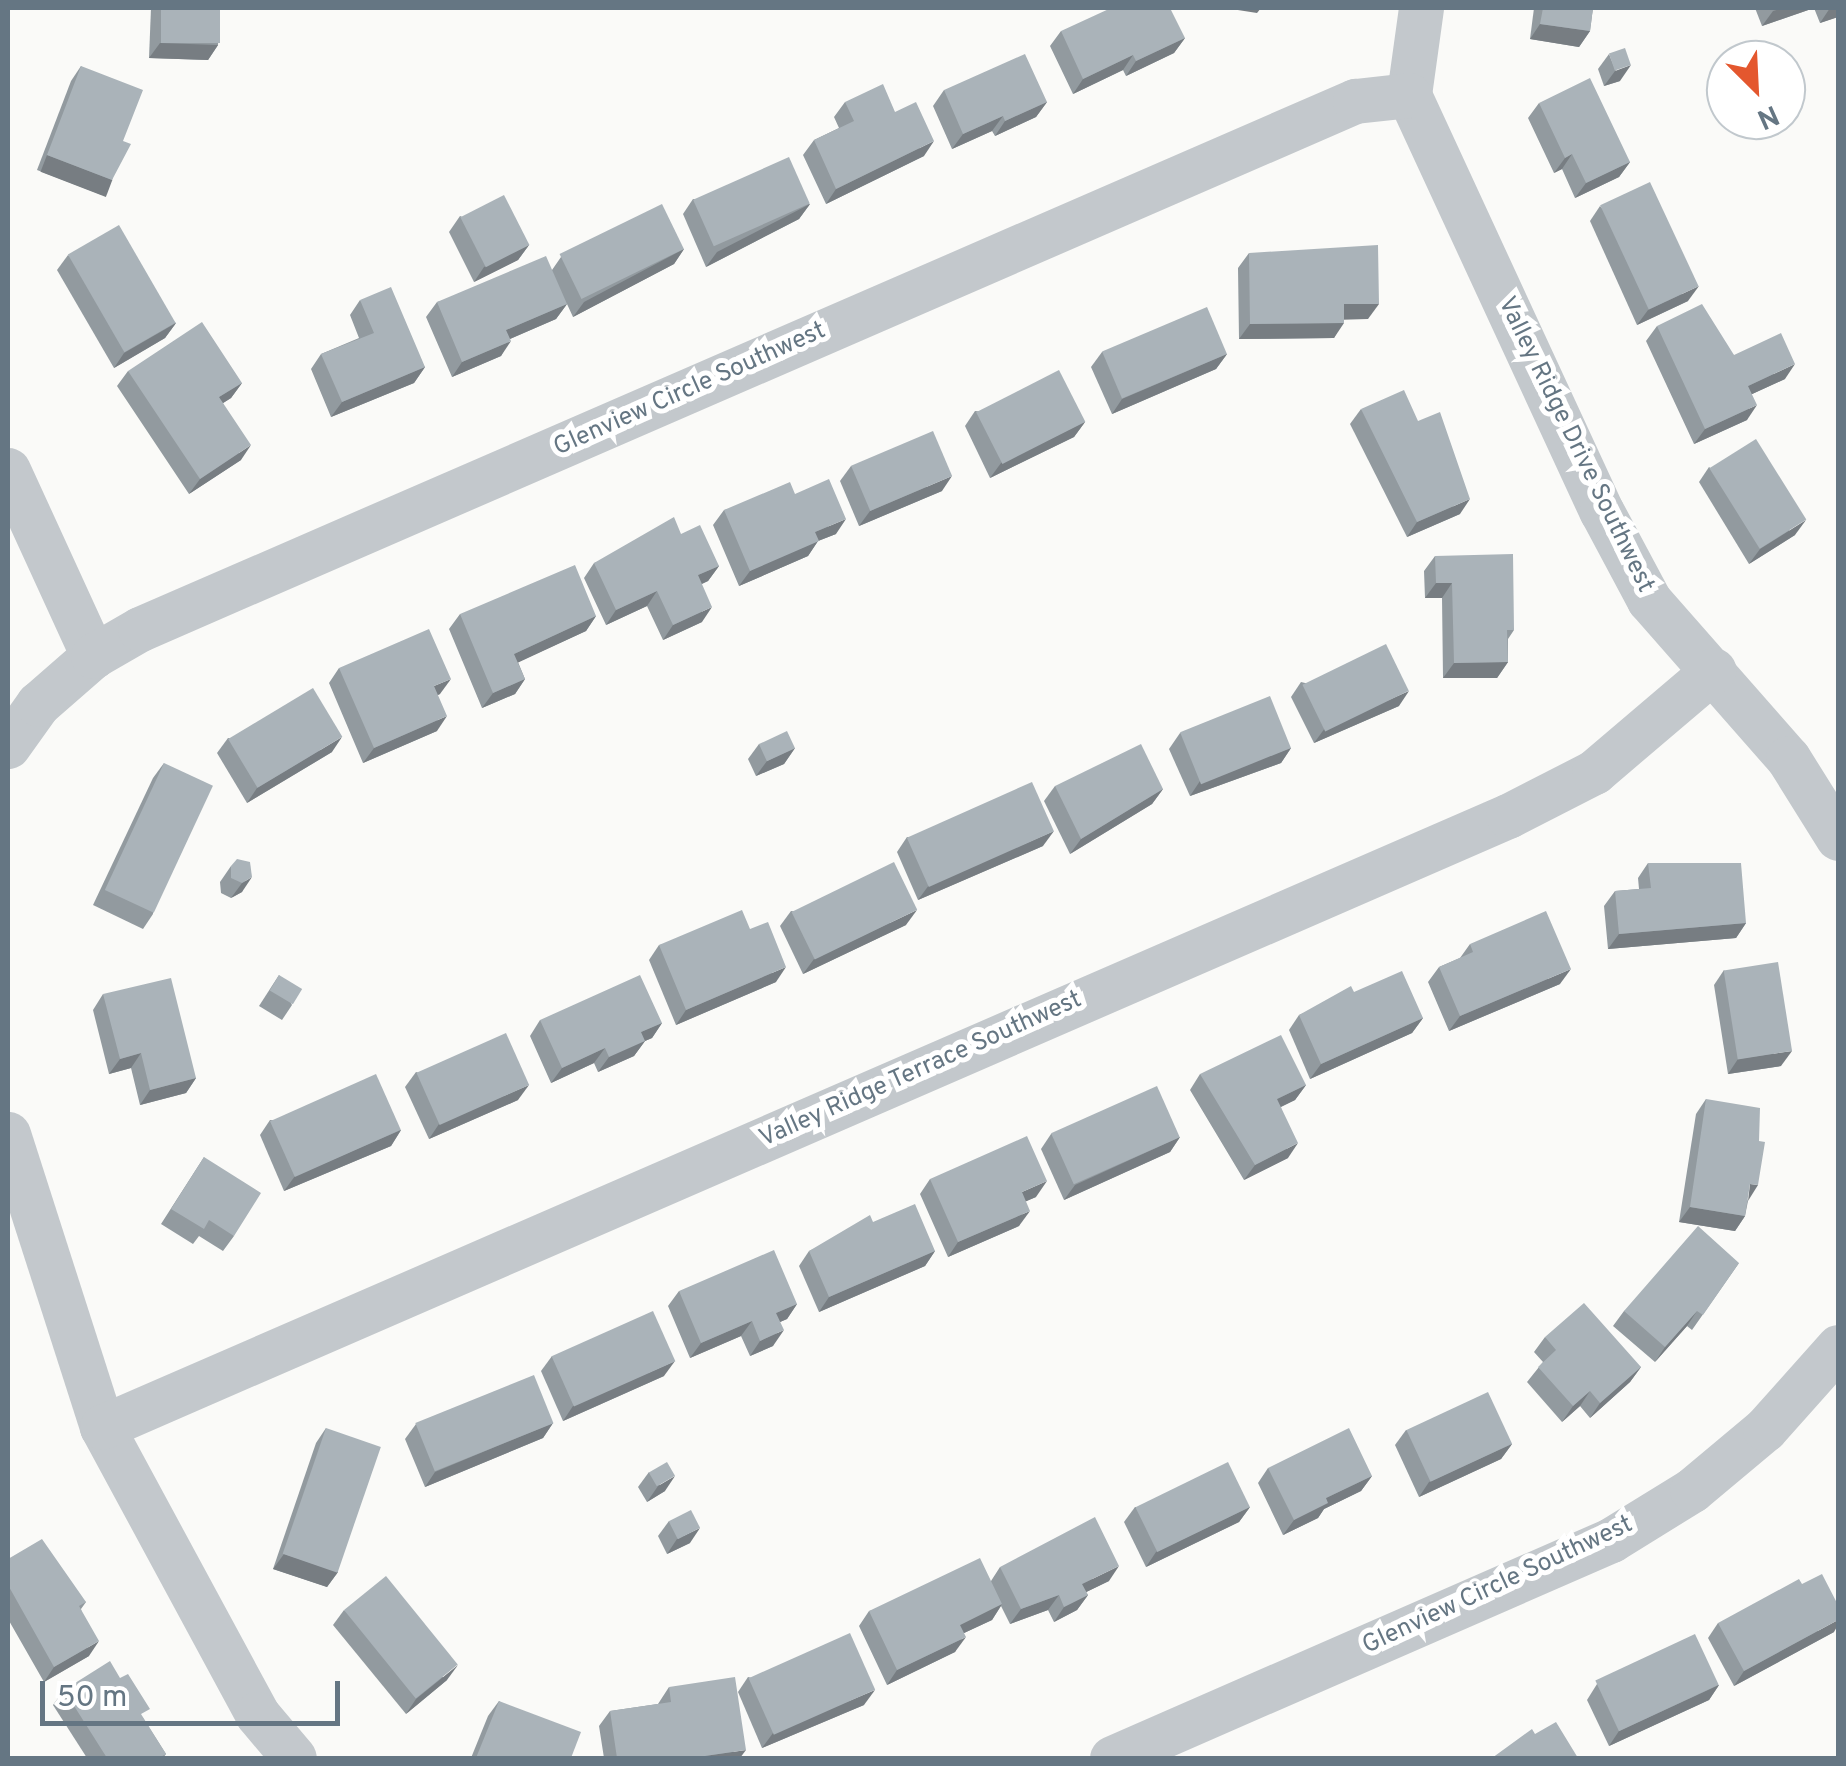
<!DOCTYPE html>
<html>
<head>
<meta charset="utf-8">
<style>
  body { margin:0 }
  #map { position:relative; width:1846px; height:1766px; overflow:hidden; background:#fafaf8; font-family:Overpass,sans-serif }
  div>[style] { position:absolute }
  .street>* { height:45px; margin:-22.5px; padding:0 22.5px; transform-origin:22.5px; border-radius:22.5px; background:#c3c8cc }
  .wall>* { inset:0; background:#929a9f }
  .shaded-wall>* { inset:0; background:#777d82; transform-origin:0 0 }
  .building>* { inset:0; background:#aab3b9; transform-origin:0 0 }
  span { translate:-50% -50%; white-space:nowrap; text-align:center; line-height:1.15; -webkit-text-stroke:10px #fff; paint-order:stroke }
  .street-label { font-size:25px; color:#657683 }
  .frame { position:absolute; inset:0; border:10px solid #657683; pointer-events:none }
  .north { position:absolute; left:1706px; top:40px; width:100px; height:100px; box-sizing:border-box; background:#fff; border:2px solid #c1c8cd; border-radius:50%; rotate:156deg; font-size:28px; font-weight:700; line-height:40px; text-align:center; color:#657683 }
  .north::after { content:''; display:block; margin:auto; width:35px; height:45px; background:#e4572e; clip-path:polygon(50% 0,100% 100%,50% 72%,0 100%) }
  .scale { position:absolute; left:40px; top:1681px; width:300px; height:45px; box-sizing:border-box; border:5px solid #657683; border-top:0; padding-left:12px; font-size:30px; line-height:35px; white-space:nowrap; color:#657683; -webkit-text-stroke:8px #fff; paint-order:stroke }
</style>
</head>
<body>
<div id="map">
  <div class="street">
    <div style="left:1421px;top:8px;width:88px;rotate:97.9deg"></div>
    <div style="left:1409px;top:95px;width:459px;rotate:65.2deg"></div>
    <div style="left:1602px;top:512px;width:100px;rotate:61.9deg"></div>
    <div style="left:1649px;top:600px;width:210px;rotate:48.7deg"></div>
    <div style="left:1788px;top:758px;width:94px;rotate:58deg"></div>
    <div style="left:8px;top:470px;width:205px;rotate:65.4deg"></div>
    <div style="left:8px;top:746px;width:52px;rotate:-54.5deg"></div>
    <div style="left:38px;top:704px;width:73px;rotate:-41.1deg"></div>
    <div style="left:93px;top:656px;width:54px;rotate:-29.9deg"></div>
    <div style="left:140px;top:629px;width:1325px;rotate:-23.49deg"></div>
    <div style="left:1355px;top:101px;width:54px;rotate:-6.3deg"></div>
    <div style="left:8px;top:1134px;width:308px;rotate:72.2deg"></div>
    <div style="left:102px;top:1427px;width:326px;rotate:61.6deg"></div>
    <div style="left:257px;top:1714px;width:57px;rotate:49.9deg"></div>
    <div style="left:102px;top:1427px;width:1533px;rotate:-23.49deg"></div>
    <div style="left:1508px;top:816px;width:97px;rotate:-27.1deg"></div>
    <div style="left:1594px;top:772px;width:157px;rotate:-40.4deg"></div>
    <div style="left:1112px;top:1758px;width:545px;rotate:-23.6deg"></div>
    <div style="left:1611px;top:1540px;width:95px;rotate:-31.7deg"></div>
    <div style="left:1692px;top:1490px;width:95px;rotate:-39.9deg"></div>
    <div style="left:1765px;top:1429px;width:110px;rotate:-48.3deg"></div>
  </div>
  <div class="wall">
    <div style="clip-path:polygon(151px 8px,220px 8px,218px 45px,208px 60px,149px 58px)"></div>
    <div style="clip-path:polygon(1534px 8px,1593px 8px,1590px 31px,1579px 47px,1530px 39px)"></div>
    <div style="clip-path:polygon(1755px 8px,1814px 8px,1762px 26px)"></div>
    <div style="clip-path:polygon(1814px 8px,1838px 8px,1838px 17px,1820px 23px)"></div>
    <div style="clip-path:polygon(1061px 31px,1185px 38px,1174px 53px,1126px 76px,1123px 70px,1073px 94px,1050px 46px)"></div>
    <div style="clip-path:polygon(1609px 54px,1620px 81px,1604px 86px,1598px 69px)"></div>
    <div style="clip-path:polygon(81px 66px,123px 141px,112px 180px,102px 195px,37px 170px,71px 81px)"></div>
    <div style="clip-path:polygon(944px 90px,1047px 102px,1036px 117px,995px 136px,992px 131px,952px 149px,933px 106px)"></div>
    <div style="clip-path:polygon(845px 102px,895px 112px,924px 156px,826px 204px,803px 155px,814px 140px,839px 128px,834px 117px)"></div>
    <div style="clip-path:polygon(1539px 103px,1630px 162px,1619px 177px,1575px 198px,1562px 169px,1554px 173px,1528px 118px)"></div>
    <div style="clip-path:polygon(693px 199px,810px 204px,799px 219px,706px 267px,683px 214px)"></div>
    <div style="clip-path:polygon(1600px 206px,1688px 301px,1637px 325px,1590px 221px)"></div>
    <div style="clip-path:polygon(460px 216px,529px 245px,518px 260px,474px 282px,449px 232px)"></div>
    <div style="clip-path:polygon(684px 249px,674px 264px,573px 317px,567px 304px,556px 319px,510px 339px,501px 356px,452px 377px,426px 317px,437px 302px,552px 270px,561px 257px)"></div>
    <div style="clip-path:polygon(1249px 253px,1368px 319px,1344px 319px,1334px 338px,1239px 339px,1238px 268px)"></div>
    <div style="clip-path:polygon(68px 255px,176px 323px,165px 338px,114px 368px,57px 270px)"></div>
    <div style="clip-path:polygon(360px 300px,425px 367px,414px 383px,331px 417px,311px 369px,321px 354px,359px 338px,350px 315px)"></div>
    <div style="clip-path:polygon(1657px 326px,1734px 355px,1785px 379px,1752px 394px,1747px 420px,1694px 444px,1646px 341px)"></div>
    <div style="clip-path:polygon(1102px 352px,1227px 354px,1216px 369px,1112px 414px,1091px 367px)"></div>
    <div style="clip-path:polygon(128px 371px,242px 383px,231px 398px,223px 403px,241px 460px,189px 494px,117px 386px)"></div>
    <div style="clip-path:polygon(1361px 409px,1460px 514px,1407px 537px,1350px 424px)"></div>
    <div style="clip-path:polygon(975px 411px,1085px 422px,1074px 437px,990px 478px,965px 426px)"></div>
    <div style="clip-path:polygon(851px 466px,942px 491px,859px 526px,840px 481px)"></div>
    <div style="clip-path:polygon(1709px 467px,1795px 535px,1749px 564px,1699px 482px)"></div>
    <div style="clip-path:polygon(795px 494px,836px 534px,818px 541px,808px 556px,739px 586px,713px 525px,724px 510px)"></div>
    <div style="clip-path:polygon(681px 534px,719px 566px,708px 581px,702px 584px,702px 622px,663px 640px,647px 606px,606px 625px,584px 578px,594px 563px)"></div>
    <div style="clip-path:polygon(1435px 556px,1514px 630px,1508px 639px,1508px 662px,1497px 678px,1443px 678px,1442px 598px,1425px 598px,1424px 571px)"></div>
    <div style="clip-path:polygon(460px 614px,596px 616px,586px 631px,518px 662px,525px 679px,515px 694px,482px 708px,449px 629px)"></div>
    <div style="clip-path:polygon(339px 668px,440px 694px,438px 695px,437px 731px,363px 763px,329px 683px)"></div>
    <div style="clip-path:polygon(1301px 682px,1399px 706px,1314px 743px,1291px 697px)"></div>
    <div style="clip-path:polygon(1180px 733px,1291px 748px,1281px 763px,1190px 796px,1169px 749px)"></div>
    <div style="clip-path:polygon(228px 738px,332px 752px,247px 803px,217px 753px)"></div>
    <div style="clip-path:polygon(759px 744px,795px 748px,784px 764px,756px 776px,748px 759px)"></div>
    <div style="clip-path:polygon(164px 763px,153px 914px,143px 929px,93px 905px,153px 778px)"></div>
    <div style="clip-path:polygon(1055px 786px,1163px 789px,1152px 804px,1070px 854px,1044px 801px)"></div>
    <div style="clip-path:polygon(907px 837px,1043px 846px,918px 900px,897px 852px)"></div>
    <div style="clip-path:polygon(250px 862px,242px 892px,231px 898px,221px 893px,220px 882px,231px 866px)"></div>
    <div style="clip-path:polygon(1648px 863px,1746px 923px,1736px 938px,1608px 949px,1604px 906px,1615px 891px,1639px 889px,1638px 878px)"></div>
    <div style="clip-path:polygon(791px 911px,906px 925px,803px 974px,780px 926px)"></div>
    <div style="clip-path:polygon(750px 929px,776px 982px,676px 1025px,649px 960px,659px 945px)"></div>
    <div style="clip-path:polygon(1470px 944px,1560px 984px,1449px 1031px,1428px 982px,1439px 967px,1460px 958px)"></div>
    <div style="clip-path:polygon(1724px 970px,1781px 1066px,1728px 1074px,1714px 985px)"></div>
    <div style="clip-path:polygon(279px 975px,292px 1005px,282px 1020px,259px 1006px)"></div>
    <div style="clip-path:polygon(1354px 992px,1423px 1018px,1412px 1033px,1310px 1079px,1289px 1030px,1299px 1015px)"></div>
    <div style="clip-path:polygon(103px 994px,196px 1078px,186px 1093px,140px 1105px,131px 1068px,109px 1074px,93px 1010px)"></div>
    <div style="clip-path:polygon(540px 1020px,662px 1023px,652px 1038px,645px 1041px,634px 1056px,598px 1072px,594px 1063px,551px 1083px,530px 1036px)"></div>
    <div style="clip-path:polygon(416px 1072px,518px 1100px,429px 1139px,405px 1087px)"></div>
    <div style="clip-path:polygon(1200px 1074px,1306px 1085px,1295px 1100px,1281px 1107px,1288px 1158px,1244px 1180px,1190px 1090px)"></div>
    <div style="clip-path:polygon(1706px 1099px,1748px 1201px,1745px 1216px,1735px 1231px,1679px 1222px,1696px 1114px)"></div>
    <div style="clip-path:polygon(270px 1120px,401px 1130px,391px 1146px,284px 1191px,260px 1135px)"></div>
    <div style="clip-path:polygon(1051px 1134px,1180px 1137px,1170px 1152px,1064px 1200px,1041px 1149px)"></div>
    <div style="clip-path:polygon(204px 1157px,234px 1236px,223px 1251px,199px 1236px,193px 1244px,161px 1224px)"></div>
    <div style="clip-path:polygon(930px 1179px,1036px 1197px,1026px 1201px,1019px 1226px,948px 1257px,920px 1194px)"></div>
    <div style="clip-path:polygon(873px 1222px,935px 1251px,925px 1266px,819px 1312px,799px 1266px,809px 1251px)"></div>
    <div style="clip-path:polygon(1739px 1263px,1692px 1330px,1687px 1326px,1655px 1362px,1613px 1326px,1624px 1311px)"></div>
    <div style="clip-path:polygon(679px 1291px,797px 1304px,787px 1319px,780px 1322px,773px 1346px,750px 1356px,741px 1336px,690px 1358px,668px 1306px)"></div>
    <div style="clip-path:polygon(1545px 1337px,1641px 1367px,1630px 1382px,1590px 1418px,1580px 1406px,1562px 1422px,1527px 1382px,1543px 1362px,1534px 1352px)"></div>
    <div style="clip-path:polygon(552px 1356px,664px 1376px,563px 1421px,541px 1371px)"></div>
    <div style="clip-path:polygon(553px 1423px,543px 1438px,425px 1487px,405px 1439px,416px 1424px)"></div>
    <div style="clip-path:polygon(326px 1428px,338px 1572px,327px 1587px,273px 1569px,316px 1443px)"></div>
    <div style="clip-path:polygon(1406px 1430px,1512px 1444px,1501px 1459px,1419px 1497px,1395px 1445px)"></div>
    <div style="clip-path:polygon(1268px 1468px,1372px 1476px,1361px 1491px,1324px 1509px,1318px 1518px,1283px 1535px,1258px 1483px)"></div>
    <div style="clip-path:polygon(649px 1472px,665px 1491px,647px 1502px,638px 1487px)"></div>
    <div style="clip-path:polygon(1135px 1507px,1250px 1507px,1239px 1522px,1146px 1567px,1124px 1522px)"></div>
    <div style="clip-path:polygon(669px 1521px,690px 1543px,667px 1554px,658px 1536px)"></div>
    <div style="clip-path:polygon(8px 1559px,86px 1602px,81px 1609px,89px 1656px,44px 1682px,8px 1619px)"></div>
    <div style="clip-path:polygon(1000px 1567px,1109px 1581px,1086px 1592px,1088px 1595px,1077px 1610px,1054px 1622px,1048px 1610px,1010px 1624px,1001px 1606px,992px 1620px,964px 1633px,955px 1652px,887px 1685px,859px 1626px,869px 1611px,991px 1581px)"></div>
    <div style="clip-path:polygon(344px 1610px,447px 1680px,406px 1714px,333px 1625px)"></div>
    <div style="clip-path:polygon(1718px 1623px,1834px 1632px,1734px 1686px,1708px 1638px)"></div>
    <div style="clip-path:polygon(748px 1677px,864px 1705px,762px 1748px,738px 1692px)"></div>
    <div style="clip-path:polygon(1597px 1684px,1719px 1685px,1709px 1700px,1609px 1746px,1587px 1700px)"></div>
    <div style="clip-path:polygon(669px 1687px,740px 1758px,604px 1758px,599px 1726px,610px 1711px,658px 1704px)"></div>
    <div style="clip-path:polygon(64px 1690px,143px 1718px,166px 1754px,163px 1758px,87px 1758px,53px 1705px)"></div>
    <div style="clip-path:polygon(499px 1701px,571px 1758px,471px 1758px,488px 1716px)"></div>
  </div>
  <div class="shaded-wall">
    <div style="clip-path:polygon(1225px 8px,1261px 8px,1257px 13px)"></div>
    <div style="clip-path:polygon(1783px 8px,1814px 8px,1762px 26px,1773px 11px)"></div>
    <div style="clip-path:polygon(1830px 8px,1838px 8px,1838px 17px,1820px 23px)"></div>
    <div style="clip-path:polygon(1540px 24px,1590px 31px,1579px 47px,1530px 39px)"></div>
    <div style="clip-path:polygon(1185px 38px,1174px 53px,1126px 76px,1136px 61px)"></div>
    <div style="clip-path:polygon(160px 43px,218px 45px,208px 60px,149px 58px)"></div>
    <div style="clip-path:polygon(1133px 55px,1123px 70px,1073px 94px,1083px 79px)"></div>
    <div style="clip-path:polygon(1631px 65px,1620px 81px,1604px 86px,1615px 71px)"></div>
    <div style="clip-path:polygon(1047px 102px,1036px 117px,995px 136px,1005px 121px)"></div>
    <div style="clip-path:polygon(1003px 116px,992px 131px,952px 149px,963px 134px)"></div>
    <div style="clip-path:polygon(934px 141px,924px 156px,826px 204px,836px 189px)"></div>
    <div style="clip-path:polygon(1572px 154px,1562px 169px,1554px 173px,1565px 158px)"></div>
    <div style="left:47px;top:155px;width:70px;height:18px;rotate:21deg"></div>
    <div style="clip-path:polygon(1630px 162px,1619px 177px,1575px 198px,1586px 183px)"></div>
    <div style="clip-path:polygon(810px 204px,799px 219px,706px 267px,717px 252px)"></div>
    <div style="clip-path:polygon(529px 245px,518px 260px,474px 282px,484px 267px)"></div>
    <div style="clip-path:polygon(684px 249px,674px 264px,573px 317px,584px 302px)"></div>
    <div style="clip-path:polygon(1699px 286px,1688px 301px,1637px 325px,1648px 310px)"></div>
    <div style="clip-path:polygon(567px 304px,556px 319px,496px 345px,506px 330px)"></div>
    <div style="clip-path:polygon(1344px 304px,1379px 304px,1368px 319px,1334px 320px)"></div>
    <div style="clip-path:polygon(176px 323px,165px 338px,114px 368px,124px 353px)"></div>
    <div style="clip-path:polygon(1344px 323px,1334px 338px,1239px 339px,1250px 324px)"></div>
    <div style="clip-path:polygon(511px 341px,501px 356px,452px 377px,462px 362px)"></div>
    <div style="clip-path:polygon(1227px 354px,1216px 369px,1112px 414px,1122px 399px)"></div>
    <div style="clip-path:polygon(1795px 364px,1785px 379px,1737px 401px,1748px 386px)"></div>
    <div style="clip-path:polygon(425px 367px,414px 383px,331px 417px,342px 402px)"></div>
    <div style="clip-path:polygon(242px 383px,231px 398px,209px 412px,219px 397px)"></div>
    <div style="clip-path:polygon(1757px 405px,1747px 420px,1694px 444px,1705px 429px)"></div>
    <div style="clip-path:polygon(1085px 422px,1074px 437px,990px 478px,1001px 463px)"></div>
    <div style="clip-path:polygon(251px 445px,241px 460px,189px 494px,200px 479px)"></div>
    <div style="clip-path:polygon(952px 476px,942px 491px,859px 526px,870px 511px)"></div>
    <div style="clip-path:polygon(1470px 499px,1460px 514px,1407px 537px,1417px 522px)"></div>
    <div style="clip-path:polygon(846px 519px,836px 534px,818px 541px,808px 556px,739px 586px,750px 571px,815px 532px)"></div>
    <div style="clip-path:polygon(1806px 520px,1795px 535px,1749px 564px,1760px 549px)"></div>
    <div style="clip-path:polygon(719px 566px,708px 581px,688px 590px,698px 575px)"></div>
    <div style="clip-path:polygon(1436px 583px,1452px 583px,1442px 598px,1425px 598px)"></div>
    <div style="clip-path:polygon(657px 591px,647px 606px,606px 625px,616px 610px)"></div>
    <div style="clip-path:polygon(712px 607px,702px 622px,663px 640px,673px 625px)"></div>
    <div style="clip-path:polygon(596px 616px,586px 631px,504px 669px,514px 654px)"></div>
    <div style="clip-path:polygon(1508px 662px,1497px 678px,1443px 678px,1454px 663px)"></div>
    <div style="clip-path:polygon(451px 679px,440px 694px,423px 701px,434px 686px)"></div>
    <div style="clip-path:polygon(525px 679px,515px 694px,482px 708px,493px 693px)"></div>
    <div style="clip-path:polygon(1409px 691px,1399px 706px,1314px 743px,1325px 728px)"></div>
    <div style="clip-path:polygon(447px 716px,437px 731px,363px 763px,374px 748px)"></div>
    <div style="clip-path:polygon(342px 737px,332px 752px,247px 803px,257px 788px)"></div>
    <div style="clip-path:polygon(795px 748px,784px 764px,756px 776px,767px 761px)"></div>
    <div style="clip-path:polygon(1291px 748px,1281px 763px,1190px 796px,1200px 781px)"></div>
    <div style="clip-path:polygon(1163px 789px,1152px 804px,1070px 854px,1081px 839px)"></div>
    <div style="clip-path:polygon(1054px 831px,1043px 846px,918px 900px,929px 885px)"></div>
    <div style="clip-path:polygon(252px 877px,242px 892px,231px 898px,242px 883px)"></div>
    <div style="clip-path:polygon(917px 910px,906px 925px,803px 974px,814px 959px)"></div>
    <div style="clip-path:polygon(1746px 923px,1736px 938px,1608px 949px,1619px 934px)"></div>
    <div style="clip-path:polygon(786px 967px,776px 982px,676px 1025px,686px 1010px)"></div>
    <div style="clip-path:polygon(1571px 969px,1560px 984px,1449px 1031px,1460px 1016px)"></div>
    <div style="clip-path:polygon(1423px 1018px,1412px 1033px,1310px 1079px,1321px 1064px)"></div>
    <div style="clip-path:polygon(662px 1023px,652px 1038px,645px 1041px,634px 1056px,598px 1072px,609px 1057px,641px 1032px)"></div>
    <div style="clip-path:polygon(605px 1048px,594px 1063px,551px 1083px,562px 1068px)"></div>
    <div style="clip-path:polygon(1792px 1051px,1781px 1066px,1728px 1074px,1738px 1059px)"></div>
    <div style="clip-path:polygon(141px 1053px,131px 1068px,109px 1074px,120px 1059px)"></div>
    <div style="clip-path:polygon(196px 1078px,186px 1093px,140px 1105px,150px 1090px)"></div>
    <div style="clip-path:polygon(529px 1085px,518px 1100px,429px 1139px,439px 1124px)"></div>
    <div style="clip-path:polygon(1306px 1085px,1295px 1100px,1266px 1114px,1277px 1099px)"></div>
    <div style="clip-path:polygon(401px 1130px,391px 1146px,284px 1191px,295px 1176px)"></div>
    <div style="clip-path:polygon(1180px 1137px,1170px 1152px,1064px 1200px,1075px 1185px)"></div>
    <div style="clip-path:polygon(1298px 1143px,1288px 1158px,1244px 1180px,1255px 1165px)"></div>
    <div style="clip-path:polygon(1047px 1181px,1036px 1197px,1011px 1208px,1022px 1192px)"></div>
    <div style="clip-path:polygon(1750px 1184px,1758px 1185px,1748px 1201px)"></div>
    <div style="clip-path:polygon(1690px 1207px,1745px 1216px,1735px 1231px,1679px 1222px)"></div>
    <div style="clip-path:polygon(1030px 1211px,1019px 1226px,948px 1257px,958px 1242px)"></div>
    <div style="clip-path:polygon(935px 1251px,925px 1266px,819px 1312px,829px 1297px)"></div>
    <div style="clip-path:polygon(797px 1304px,787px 1319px,766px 1328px,776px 1313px)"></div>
    <div style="clip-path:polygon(1697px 1311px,1687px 1326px,1655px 1362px,1665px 1347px)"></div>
    <div style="clip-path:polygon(752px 1321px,741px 1336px,690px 1358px,701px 1343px)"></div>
    <div style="clip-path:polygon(784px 1330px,773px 1346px,750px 1356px,760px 1341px)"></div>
    <div style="clip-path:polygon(675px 1361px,664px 1376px,563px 1421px,573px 1406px)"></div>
    <div style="clip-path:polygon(1641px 1367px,1630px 1382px,1590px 1418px,1600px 1403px)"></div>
    <div style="clip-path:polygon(1590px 1391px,1580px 1406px,1562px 1422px,1573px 1406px)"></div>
    <div style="clip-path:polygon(553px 1423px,543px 1438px,425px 1487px,435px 1472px)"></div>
    <div style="clip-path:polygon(1512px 1444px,1501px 1459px,1419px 1497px,1429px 1482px)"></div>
    <div style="clip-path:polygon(675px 1476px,665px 1491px,647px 1502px,658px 1486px)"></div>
    <div style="clip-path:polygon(1372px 1476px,1361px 1491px,1324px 1509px,1318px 1518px,1283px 1535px,1294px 1520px,1326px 1498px)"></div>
    <div style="clip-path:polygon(1250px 1507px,1239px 1522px,1146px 1567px,1156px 1552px)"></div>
    <div style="clip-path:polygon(700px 1528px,690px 1543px,667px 1554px,677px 1539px)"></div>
    <div style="clip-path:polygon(284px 1554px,338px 1572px,327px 1587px,273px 1569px)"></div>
    <div style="clip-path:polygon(1119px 1566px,1109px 1581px,1072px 1599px,1082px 1584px)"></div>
    <div style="clip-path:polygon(1059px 1595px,1048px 1610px,1010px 1624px,1021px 1609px)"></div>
    <div style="clip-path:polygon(1088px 1595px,1077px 1610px,1054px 1622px,1064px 1607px)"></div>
    <div style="clip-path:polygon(1002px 1604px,992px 1620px,949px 1640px,960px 1625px)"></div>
    <div style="clip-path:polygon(1838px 1620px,1838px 1625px,1834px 1632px,1734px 1686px,1744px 1671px)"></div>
    <div style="clip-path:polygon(966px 1637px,955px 1652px,887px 1685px,897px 1670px)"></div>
    <div style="clip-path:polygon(99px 1641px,89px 1656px,44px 1682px,54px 1667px)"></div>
    <div style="clip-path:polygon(458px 1665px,447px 1680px,406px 1714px,416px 1699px)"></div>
    <div style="clip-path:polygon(1719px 1685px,1709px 1700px,1609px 1746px,1619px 1731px)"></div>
    <div style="clip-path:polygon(875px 1690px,864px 1705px,762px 1748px,773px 1733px)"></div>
    <div style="clip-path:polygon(746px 1750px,740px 1758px,691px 1758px)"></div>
  </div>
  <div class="building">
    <div style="left:161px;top:8px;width:59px;height:35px"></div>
    <div style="clip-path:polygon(1111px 8px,1170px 8px,1185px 38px,1136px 61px,1133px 55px,1083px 79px,1061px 31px)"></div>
    <div style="clip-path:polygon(1543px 8px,1593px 8px,1590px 31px,1540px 24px)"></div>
    <div style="left:1625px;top:48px;width:18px;height:17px;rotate:71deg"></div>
    <div style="clip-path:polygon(1025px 54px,1047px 102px,1005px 121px,1003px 116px,963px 134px,944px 90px)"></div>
    <div style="clip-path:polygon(81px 66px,143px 90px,123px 141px,131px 144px,112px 180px,47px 155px)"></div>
    <div style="clip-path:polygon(1590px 78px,1630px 162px,1586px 183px,1572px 154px,1565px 158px,1539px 103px)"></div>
    <div style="clip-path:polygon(883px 84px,895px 112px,916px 102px,934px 141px,836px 189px,814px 140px,854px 121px,845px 102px)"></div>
    <div style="left:789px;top:157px;width:51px;height:105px;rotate:66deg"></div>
    <div style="left:1650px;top:182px;width:115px;height:55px;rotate:65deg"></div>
    <div style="left:504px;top:195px;width:56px;height:49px;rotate:63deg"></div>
    <div style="left:662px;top:204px;width:50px;height:114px;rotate:64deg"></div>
    <div style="left:119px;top:225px;width:113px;height:59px;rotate:60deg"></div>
    <div style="clip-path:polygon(1378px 245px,1379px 304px,1344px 304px,1344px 323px,1250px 324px,1249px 253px)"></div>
    <div style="clip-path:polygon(546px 256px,567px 304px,506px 330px,511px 341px,462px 362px,437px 302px)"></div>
    <div style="clip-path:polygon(391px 287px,425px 367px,342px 402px,321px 354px,374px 333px,360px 300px)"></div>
    <div style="clip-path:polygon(1702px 304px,1734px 355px,1781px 333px,1795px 364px,1748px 386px,1757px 405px,1705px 429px,1657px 326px)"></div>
    <div style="left:1207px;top:307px;width:51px;height:114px;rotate:67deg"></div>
    <div style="clip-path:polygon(202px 322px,242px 383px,219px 397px,251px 445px,200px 479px,128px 371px)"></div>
    <div style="left:1059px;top:370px;width:58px;height:93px;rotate:63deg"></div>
    <div style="clip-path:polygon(1404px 390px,1418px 421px,1440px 412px,1470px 499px,1417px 522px,1361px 409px)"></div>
    <div style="left:933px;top:431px;width:49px;height:89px;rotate:67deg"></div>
    <div style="left:1756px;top:439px;width:95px;height:55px;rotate:58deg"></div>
    <div style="clip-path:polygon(829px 479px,846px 519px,815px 532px,819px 541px,750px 571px,724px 510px,790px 482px,795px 494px)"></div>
    <div style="clip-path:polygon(674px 517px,681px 534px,700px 525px,719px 566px,698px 575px,712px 607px,673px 625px,657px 591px,616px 610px,594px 563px)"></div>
    <div style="clip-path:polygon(1513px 554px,1514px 630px,1507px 630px,1508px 662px,1454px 663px,1452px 583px,1436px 583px,1435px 556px)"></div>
    <div style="clip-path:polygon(575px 565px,596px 616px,514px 654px,525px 679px,493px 693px,460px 614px)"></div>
    <div style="clip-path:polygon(429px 629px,451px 679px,434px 686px,447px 716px,374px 748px,339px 668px)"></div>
    <div style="left:1386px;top:644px;width:52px;height:93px;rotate:64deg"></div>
    <div style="left:313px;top:688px;width:57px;height:99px;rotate:59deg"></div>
    <div style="left:1270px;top:696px;width:56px;height:97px;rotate:68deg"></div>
    <div style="left:787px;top:731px;width:19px;height:31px;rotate:65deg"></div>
    <div style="clip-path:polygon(1141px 744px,1163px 789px,1081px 839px,1055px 786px)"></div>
    <div style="left:164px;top:763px;width:54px;height:140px;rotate:25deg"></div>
    <div style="left:1032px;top:782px;width:54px;height:137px;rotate:66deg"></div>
    <div style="clip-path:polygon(237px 859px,250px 862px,252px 877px,242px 883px,231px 878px,231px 866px)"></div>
    <div style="left:894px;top:862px;width:53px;height:114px;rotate:64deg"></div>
    <div style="clip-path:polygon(1648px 863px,1741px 863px,1746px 923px,1619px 934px,1615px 891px,1651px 888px)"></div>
    <div style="clip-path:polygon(742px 910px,750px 929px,768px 922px,786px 967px,686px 1010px,659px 945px)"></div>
    <div style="clip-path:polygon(1546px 911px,1571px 969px,1460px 1016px,1439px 967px,1473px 952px,1470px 944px)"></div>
    <div style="left:1778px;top:962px;width:90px;height:55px;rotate:81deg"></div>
    <div style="clip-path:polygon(1402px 971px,1423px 1018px,1321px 1064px,1299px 1015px,1351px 986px,1354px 992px)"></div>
    <div style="left:279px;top:975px;width:27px;height:18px;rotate:31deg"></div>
    <div style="clip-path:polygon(640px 975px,662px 1023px,641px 1032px,645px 1041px,609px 1057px,605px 1048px,562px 1068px,540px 1020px)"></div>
    <div style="clip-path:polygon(171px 978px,196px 1078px,150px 1090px,141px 1053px,120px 1059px,103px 994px)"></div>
    <div style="left:506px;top:1033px;width:57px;height:98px;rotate:66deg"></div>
    <div style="clip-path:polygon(1281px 1035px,1306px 1085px,1277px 1099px,1298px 1143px,1255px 1165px,1200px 1074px)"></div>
    <div style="left:376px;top:1074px;width:61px;height:116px;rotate:66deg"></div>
    <div style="left:1157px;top:1086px;width:56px;height:116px;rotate:66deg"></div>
    <div style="clip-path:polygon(1706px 1099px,1760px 1108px,1759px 1141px,1765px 1142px,1758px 1185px,1750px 1184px,1745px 1216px,1690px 1207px)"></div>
    <div style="clip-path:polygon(1027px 1136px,1047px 1181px,1022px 1192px,1030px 1211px,958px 1242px,930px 1179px)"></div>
    <div style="clip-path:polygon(204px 1157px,261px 1193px,234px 1236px,209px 1220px,204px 1229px,171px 1209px)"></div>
    <div style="clip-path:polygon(915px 1204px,935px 1251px,829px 1297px,809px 1251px,870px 1215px,873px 1222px)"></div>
    <div style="clip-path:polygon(1698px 1226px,1739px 1263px,1703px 1315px,1697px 1311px,1665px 1347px,1624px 1311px)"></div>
    <div style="clip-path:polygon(774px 1250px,797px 1304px,776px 1313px,784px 1330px,760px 1341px,752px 1321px,701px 1343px,679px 1291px)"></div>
    <div style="clip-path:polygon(1584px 1303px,1641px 1367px,1600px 1403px,1590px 1391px,1573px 1406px,1538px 1367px,1556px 1350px,1545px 1337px)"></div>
    <div style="left:653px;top:1311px;width:55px;height:111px;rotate:66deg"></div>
    <div style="left:534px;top:1375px;width:52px;height:128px;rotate:68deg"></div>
    <div style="left:1488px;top:1392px;width:57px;height:90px;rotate:65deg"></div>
    <div style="left:326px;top:1428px;width:58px;height:133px;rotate:19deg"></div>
    <div style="clip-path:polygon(1349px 1428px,1372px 1476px,1326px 1498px,1328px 1503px,1294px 1520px,1268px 1468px)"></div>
    <div style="left:667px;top:1462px;width:16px;height:21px;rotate:60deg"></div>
    <div style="left:1228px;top:1462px;width:50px;height:103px;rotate:64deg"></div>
    <div style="left:691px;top:1510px;width:20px;height:25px;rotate:63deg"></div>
    <div style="clip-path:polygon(1095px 1517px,1119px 1566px,1082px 1584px,1088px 1595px,1064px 1607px,1059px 1595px,1021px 1609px,1000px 1567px)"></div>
    <div style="clip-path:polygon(42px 1539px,86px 1602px,79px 1606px,99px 1641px,54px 1667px,8px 1585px,8px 1559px)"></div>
    <div style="clip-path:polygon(980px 1558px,1002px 1604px,960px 1625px,966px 1637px,897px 1670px,869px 1611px)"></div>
    <div style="clip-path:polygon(1822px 1574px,1838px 1605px,1838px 1620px,1744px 1671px,1718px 1623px,1799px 1579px,1802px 1584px)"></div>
    <div style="left:386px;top:1576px;width:114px;height:54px;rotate:51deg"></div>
    <div style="left:850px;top:1633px;width:62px;height:111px;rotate:66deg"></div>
    <div style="left:1695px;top:1634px;width:56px;height:110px;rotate:65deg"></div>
    <div style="clip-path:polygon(110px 1661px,120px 1678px,128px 1674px,150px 1709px,141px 1714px,166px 1754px,159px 1758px,107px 1758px,64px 1690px)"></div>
    <div style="clip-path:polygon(735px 1677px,746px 1750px,691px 1758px,617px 1758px,610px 1711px,671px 1702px,669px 1687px)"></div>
    <div style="clip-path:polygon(499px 1701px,581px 1732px,571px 1758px,476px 1758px)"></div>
    <div style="clip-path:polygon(1556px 1722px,1578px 1758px,1492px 1758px,1532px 1729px,1535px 1734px)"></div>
  </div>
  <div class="street-label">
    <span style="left:690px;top:390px;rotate:-24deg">Glenview Circle Southwest</span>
    <span style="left:1575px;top:445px;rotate:64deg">Valley Ridge Drive Southwest</span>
    <span style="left:921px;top:1070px;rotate:-24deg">Valley Ridge Terrace Southwest</span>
    <span style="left:1498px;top:1586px;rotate:-25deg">Glenview Circle Southwest</span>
  </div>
  <div class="frame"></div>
  <div class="north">N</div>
  <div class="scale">50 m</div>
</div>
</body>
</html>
